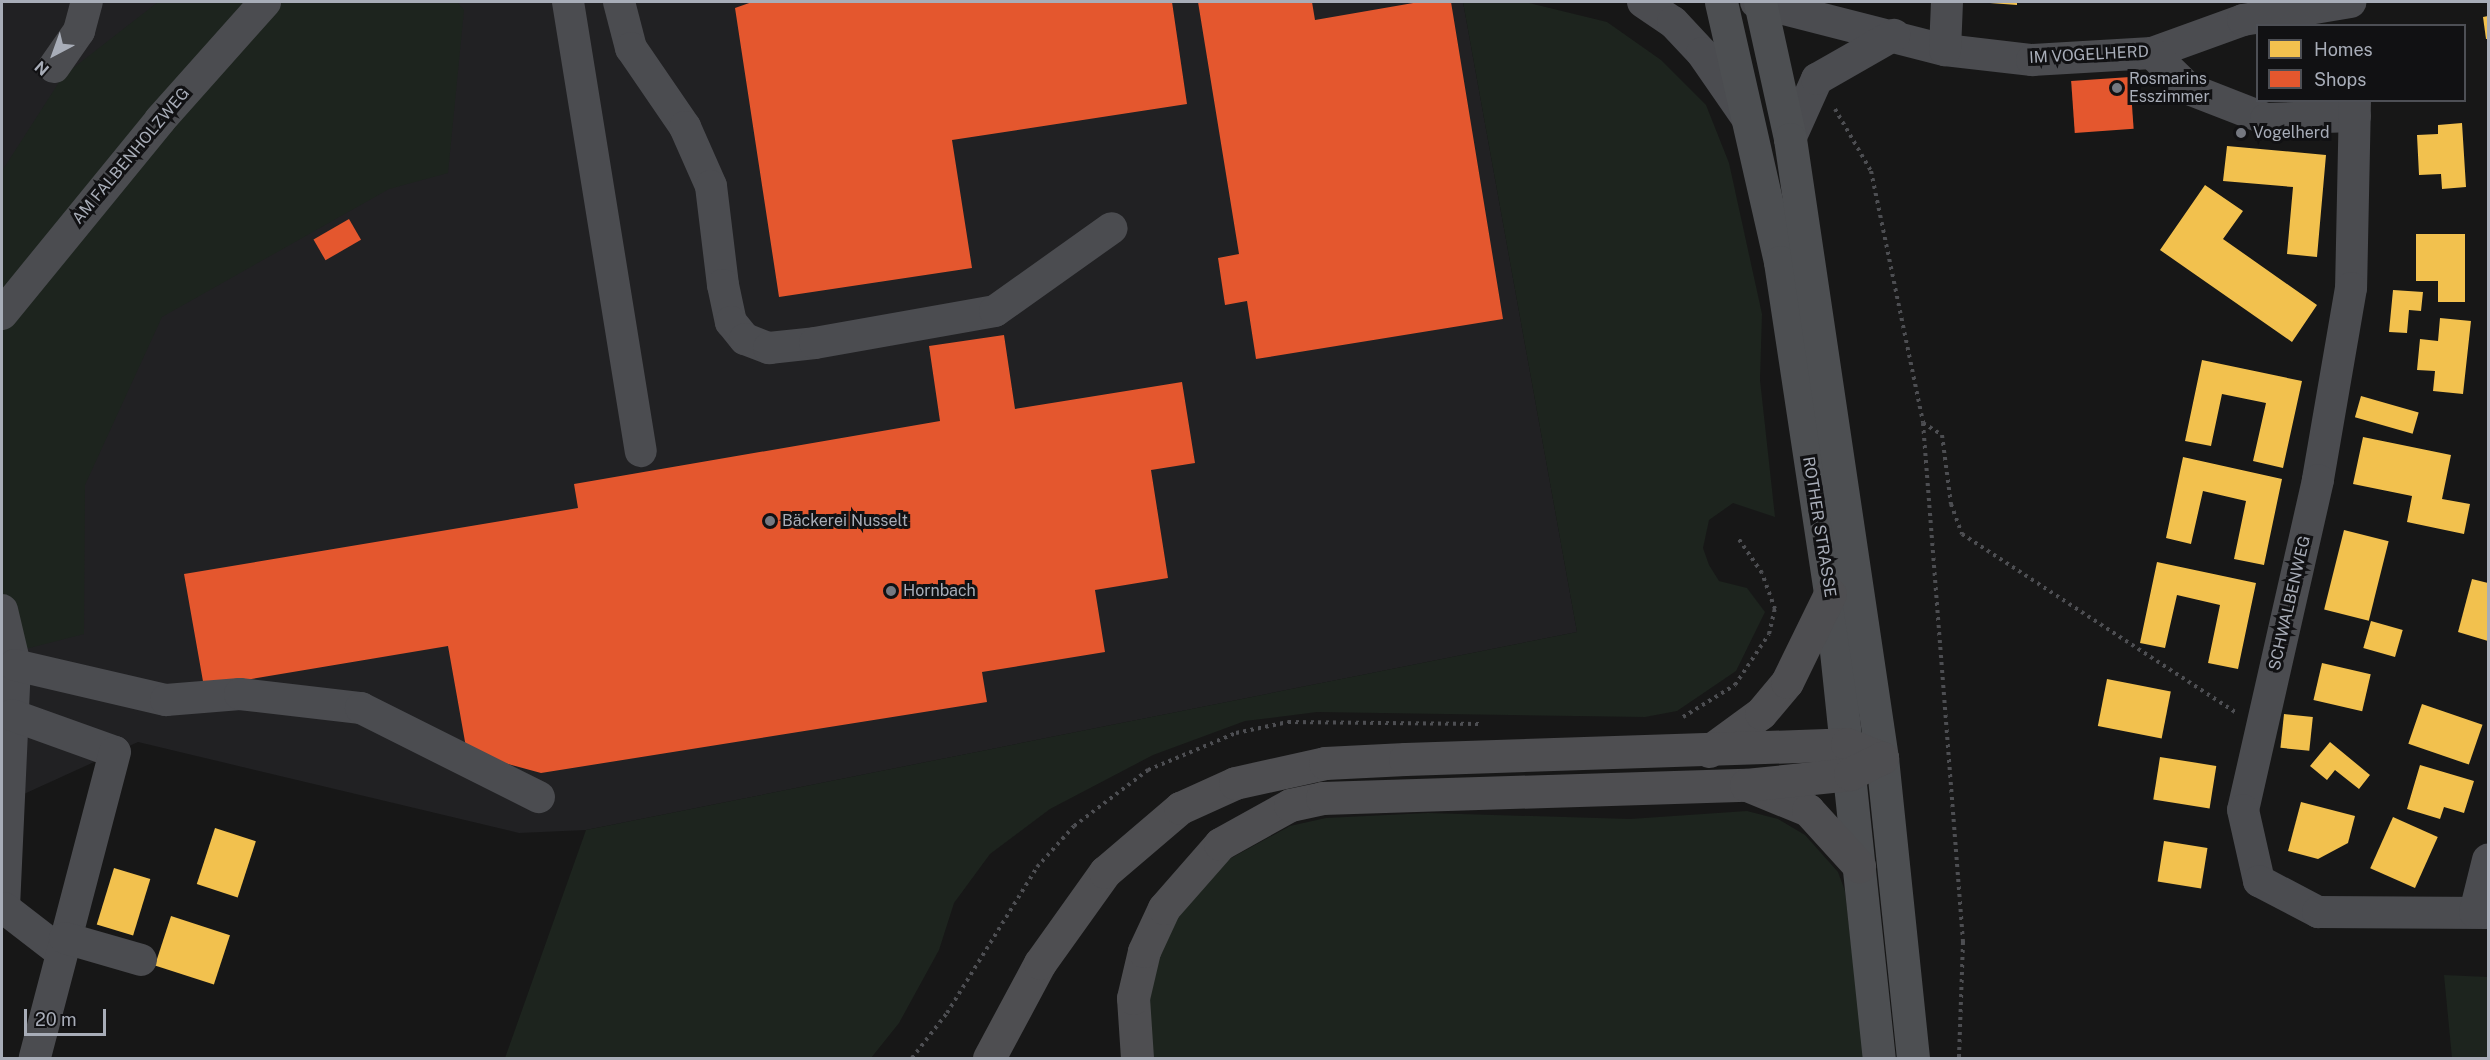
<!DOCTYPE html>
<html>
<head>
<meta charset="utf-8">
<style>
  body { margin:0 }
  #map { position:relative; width:2490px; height:1060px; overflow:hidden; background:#171717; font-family:"Public Sans",sans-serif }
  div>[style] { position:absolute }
  .built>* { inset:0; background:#212123 }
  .green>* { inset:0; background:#1d241e }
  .homes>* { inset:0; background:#f2c14e; transform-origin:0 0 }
  .shops>* { inset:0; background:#e4572e; transform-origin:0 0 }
  .path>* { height:4px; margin-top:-2px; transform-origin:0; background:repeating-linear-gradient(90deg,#4d4e52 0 3px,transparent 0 7.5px) }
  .minor>* { height:32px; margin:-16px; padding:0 16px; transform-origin:16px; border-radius:16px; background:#4b4c50 }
  .major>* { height:33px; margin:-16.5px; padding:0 16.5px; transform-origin:16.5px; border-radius:16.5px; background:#4d4f52 }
  .highway>* { height:33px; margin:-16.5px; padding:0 16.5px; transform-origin:16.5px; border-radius:16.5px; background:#4e4e51 }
  .dots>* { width:16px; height:16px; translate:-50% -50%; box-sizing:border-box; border:3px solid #111113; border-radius:50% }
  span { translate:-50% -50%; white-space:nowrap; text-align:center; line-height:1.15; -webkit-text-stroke:6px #111113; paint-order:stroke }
  .street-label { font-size:16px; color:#a8adb8 }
  .poi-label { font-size:16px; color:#a8adb8 }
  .left { translate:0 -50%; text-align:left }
  .frame { position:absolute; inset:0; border:3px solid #a8adb8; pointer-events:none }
  .legend { position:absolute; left:2256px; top:24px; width:210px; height:78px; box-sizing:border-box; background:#111113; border:2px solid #4d4f55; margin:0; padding:8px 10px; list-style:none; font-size:18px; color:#a8adb8 }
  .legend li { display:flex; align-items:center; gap:12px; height:30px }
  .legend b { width:30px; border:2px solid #4d4f55 }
  .north { position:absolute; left:24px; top:24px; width:60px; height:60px; -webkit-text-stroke:4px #111113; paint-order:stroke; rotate:221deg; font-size:16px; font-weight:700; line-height:24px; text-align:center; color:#a8adb8 }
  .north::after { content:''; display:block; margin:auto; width:21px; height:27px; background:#a8adb8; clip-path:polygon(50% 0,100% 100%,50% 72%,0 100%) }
  .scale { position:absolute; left:24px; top:1009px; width:82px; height:27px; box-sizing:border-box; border:3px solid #a8adb8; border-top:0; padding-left:8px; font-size:18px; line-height:21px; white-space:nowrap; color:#a8adb8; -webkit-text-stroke:4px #111113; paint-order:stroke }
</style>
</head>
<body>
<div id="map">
  <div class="built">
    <div style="clip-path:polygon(2px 2px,1463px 2px,1577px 632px,586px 830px,519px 833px,138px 742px,2px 804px)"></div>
  </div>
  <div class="green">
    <div style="clip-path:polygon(158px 2px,457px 2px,464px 10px,448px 173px,389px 189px,162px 317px,85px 485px,84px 634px,2px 655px,2px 171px,63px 76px)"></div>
    <div style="clip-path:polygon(1463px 2px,1525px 2px,1607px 22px,1661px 60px,1706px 105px,1729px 163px,1762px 314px,1760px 380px,1775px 517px,1733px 503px,1709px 520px,1703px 548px,1709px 565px,1719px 581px,1747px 588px,1765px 612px,1736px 671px,1677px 711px,1645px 717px,1317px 712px,1245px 721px,1153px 755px,1050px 809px,990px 854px,954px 903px,939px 950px,899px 1023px,871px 1058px,505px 1058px,586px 830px,1577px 632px)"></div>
    <div style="clip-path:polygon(1747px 811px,1778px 819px,1805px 835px,1838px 872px,1845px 891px,1864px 1058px,1152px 1058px,1147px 1037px,1149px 989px,1169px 929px,1224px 862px,1290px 826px,1326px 818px,1428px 813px,1630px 819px)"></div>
    <div style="clip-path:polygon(2444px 975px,2488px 977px,2488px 1058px,2452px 1058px)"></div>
  </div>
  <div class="homes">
    <div style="clip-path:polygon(1991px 2px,2017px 2px,2017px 5px,1990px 3px)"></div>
    <div style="clip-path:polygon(2488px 16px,2488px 39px,2486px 39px,2483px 17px)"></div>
    <div style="clip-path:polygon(2462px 123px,2466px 187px,2442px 189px,2441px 174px,2419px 175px,2417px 135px,2438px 134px,2438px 125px)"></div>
    <div style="clip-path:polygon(2227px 146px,2326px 155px,2317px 257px,2287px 254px,2293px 187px,2223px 181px)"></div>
    <div style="clip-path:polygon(2205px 185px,2243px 211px,2223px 239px,2317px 305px,2292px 342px,2160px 250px)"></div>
    <div style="clip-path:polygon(2416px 234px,2465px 234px,2465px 302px,2438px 302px,2438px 281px,2416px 281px)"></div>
    <div style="clip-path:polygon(2393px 290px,2423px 292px,2421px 311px,2409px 310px,2407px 333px,2389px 332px)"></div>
    <div style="clip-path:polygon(2440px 318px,2471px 321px,2463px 394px,2433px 391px,2435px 371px,2417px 370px,2420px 339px,2438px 341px)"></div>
    <div style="clip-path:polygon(2202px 360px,2302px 381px,2283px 468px,2253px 461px,2266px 403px,2222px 394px,2211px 446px,2185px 441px)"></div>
    <div style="left:2361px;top:396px;width:60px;height:22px;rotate:16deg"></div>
    <div style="clip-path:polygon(2363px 437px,2451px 455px,2442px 499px,2470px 504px,2464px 534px,2407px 522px,2412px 496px,2353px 484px)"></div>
    <div style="clip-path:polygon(2183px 457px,2282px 479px,2264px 565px,2234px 559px,2246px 501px,2203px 491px,2191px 544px,2166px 538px)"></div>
    <div style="left:2344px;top:530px;width:46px;height:82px;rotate:14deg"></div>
    <div style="clip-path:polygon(2157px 562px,2256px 583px,2238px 669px,2208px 663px,2220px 605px,2177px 595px,2165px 648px,2140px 643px)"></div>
    <div style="clip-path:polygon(2472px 579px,2488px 583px,2488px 641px,2458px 632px)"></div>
    <div style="left:2371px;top:621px;width:33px;height:28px;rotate:16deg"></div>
    <div style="left:2322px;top:663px;width:50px;height:38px;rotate:13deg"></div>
    <div style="left:2107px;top:679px;width:65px;height:48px;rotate:11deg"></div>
    <div style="left:2422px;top:704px;width:64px;height:42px;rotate:19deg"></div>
    <div style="left:2284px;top:714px;width:29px;height:34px;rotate:6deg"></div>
    <div style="clip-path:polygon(2330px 742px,2370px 775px,2359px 789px,2335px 770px,2327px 780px,2310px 766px)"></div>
    <div style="left:2160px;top:757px;width:57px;height:43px;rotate:9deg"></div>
    <div style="clip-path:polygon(2420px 765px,2474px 781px,2464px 813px,2444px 807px,2440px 819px,2407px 809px)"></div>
    <div style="clip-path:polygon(2301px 802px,2355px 816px,2348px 843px,2318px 859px,2288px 851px)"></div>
    <div style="left:2393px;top:817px;width:49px;height:56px;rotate:24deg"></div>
    <div style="left:215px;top:828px;width:43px;height:59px;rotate:18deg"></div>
    <div style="left:2164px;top:841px;width:44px;height:41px;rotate:9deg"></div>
    <div style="left:114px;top:868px;width:38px;height:59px;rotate:17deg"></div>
    <div style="left:171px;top:916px;width:62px;height:52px;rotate:18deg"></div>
  </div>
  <div class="shops">
    <div style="clip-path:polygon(752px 2px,1172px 2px,1187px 104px,952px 140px,972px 268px,779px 297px,735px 8px)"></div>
    <div style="clip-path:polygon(1198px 2px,1312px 2px,1315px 20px,1419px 2px,1451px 2px,1503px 319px,1256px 359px,1247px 301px,1225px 305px,1218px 258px,1239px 254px)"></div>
    <div style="left:2130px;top:77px;width:52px;height:59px;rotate:86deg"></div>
    <div style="left:349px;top:219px;width:24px;height:41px;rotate:60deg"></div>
    <div style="clip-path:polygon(1004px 335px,1015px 409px,1182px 382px,1195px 463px,1151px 470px,1168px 578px,1095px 590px,1105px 652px,982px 672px,987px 702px,541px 773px,467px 753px,448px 646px,204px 687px,184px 574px,578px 508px,574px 484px,940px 421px,929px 346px)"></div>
  </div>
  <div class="path">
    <div style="left:1835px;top:109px;width:72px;rotate:59.9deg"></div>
    <div style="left:1871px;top:171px;width:257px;rotate:78.3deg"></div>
    <div style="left:1923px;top:423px;width:521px;rotate:85.59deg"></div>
    <div style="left:1963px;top:942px;width:116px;rotate:92deg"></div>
    <div style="left:1923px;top:423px;width:22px;rotate:32deg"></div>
    <div style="left:1942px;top:435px;width:70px;rotate:82.6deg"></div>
    <div style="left:1951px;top:504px;width:32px;rotate:70deg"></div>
    <div style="left:1962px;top:534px;width:326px;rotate:33.1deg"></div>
    <div style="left:1683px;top:717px;width:61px;rotate:-31.6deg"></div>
    <div style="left:1735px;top:685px;width:61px;rotate:-56.3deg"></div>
    <div style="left:1769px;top:634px;width:26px;rotate:-77deg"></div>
    <div style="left:1775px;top:609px;width:38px;rotate:-110deg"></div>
    <div style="left:1762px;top:573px;width:42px;rotate:-124.4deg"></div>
    <div style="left:912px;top:1058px;width:57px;rotate:-52.1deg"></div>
    <div style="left:947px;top:1013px;width:172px;rotate:-58.3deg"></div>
    <div style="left:1037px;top:867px;width:55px;rotate:-47.9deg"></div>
    <div style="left:1074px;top:826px;width:93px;rotate:-37.1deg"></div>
    <div style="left:1148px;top:770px;width:95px;rotate:-22.8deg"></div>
    <div style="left:1236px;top:733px;width:53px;rotate:-11.9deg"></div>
    <div style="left:1288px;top:722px;width:193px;rotate:0.6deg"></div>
  </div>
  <div class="minor">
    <div style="left:568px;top:2px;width:455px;rotate:80.8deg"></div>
    <div style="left:619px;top:2px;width:48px;rotate:75.4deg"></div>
    <div style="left:631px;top:48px;width:96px;rotate:55.6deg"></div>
    <div style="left:685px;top:127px;width:64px;rotate:66.2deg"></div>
    <div style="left:711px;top:186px;width:100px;rotate:83.1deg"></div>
    <div style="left:723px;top:285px;width:38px;rotate:78deg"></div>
    <div style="left:731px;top:322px;width:22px;rotate:51deg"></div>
    <div style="left:745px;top:339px;width:26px;rotate:21deg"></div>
    <div style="left:769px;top:348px;width:46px;rotate:-6.2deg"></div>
    <div style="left:815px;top:343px;width:183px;rotate:-10.1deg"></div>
    <div style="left:995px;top:311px;width:143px;rotate:-35.4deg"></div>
    <div style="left:1643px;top:2px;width:36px;rotate:34deg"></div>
    <div style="left:1673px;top:22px;width:42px;rotate:46.9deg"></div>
    <div style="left:1702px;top:53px;width:79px;rotate:55.3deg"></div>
    <div style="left:1756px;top:2px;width:195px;rotate:14.3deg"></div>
    <div style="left:1945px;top:50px;width:88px;rotate:6.6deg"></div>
    <div style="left:2032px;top:60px;width:120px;rotate:-3.3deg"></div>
    <div style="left:2152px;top:53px;width:97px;rotate:-19.9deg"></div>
    <div style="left:2243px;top:20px;width:109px;rotate:-9.5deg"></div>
    <div style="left:1945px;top:50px;width:48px;rotate:-87.6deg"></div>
    <div style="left:2152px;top:53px;width:52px;rotate:44.2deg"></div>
    <div style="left:2189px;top:89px;width:83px;rotate:21.3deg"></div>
    <div style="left:2266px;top:119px;width:89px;rotate:-1.9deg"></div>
    <div style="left:54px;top:67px;width:44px;rotate:-55.2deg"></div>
    <div style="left:79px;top:31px;width:30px;rotate:-75deg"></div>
    <div style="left:2355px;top:100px;width:188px;rotate:91.2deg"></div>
    <div style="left:2351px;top:288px;width:195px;rotate:99.8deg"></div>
    <div style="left:2318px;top:480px;width:338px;rotate:102.8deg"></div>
    <div style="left:2243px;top:810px;width:73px;rotate:77.3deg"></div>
    <div style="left:2259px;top:881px;width:67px;rotate:27.7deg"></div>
    <div style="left:2318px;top:912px;width:170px;rotate:0.3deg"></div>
    <div style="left:1790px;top:139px;width:66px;rotate:-65.8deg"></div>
    <div style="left:1817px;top:79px;width:89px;rotate:-29.7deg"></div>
    <div style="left:2px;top:314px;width:250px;rotate:-50.8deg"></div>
    <div style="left:160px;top:120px;width:158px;rotate:-48.3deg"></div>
    <div style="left:2px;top:610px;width:57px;rotate:76.7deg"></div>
    <div style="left:15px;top:665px;width:243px;rotate:92.6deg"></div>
    <div style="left:4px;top:908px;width:72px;rotate:37.7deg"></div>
    <div style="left:15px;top:665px;width:155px;rotate:13.1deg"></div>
    <div style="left:166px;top:700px;width:74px;rotate:-4.6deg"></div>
    <div style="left:240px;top:694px;width:122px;rotate:6.6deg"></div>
    <div style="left:361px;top:708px;width:199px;rotate:26.6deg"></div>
    <div style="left:12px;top:715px;width:109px;rotate:19.8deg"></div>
    <div style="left:115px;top:752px;width:316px;rotate:104.7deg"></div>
    <div style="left:2475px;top:912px;width:54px;rotate:-76deg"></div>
    <div style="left:65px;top:938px;width:79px;rotate:16.1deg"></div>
  </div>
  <div class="major">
    <div style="left:1721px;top:2px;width:267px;rotate:77.2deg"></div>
    <div style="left:1780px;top:262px;width:336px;rotate:81.4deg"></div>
    <div style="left:1830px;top:594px;width:467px;rotate:84deg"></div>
    <div style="left:1760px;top:2px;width:140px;rotate:77.6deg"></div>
    <div style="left:1790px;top:139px;width:626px;rotate:81.55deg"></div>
    <div style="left:1882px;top:758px;width:302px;rotate:84.1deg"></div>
  </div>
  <div class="highway">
    <div style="left:1709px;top:751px;width:64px;rotate:-36.2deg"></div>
    <div style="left:1761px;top:713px;width:40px;rotate:-50deg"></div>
    <div style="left:1787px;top:682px;width:98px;rotate:-64deg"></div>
    <div style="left:1747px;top:785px;width:66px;rotate:22.3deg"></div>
    <div style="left:1808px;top:810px;width:76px;rotate:47.7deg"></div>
    <div style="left:989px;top:1058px;width:108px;rotate:-61.8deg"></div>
    <div style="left:1040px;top:963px;width:112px;rotate:-54.5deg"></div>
    <div style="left:1105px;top:872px;width:99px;rotate:-40.5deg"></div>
    <div style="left:1180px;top:808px;width:60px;rotate:-24.4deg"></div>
    <div style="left:1235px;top:783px;width:92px;rotate:-12.5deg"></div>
    <div style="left:1325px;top:763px;width:80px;rotate:-2.9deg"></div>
    <div style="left:1405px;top:759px;width:442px;rotate:-1.9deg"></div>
    <div style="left:1847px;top:744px;width:38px;rotate:22deg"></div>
    <div style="left:1137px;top:1058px;width:60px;rotate:-93.8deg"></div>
    <div style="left:1133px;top:998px;width:48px;rotate:-76.8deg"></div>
    <div style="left:1144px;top:951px;width:47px;rotate:-65.1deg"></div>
    <div style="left:1164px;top:908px;width:85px;rotate:-48.8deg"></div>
    <div style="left:1220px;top:844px;width:80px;rotate:-29.1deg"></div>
    <div style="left:1290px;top:805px;width:33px;rotate:-12deg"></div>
    <div style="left:1322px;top:798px;width:424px;rotate:-1.8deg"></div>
    <div style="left:1746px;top:785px;width:105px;rotate:-6deg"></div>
    <div style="left:1850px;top:774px;width:36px;rotate:-27deg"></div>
  </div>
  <div class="dots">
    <div style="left:2117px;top:88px;background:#757880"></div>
    <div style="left:2241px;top:133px;background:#757880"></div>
    <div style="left:770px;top:521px;background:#757880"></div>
    <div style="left:891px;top:591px;background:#757880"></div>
  </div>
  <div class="street-label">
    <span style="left:2089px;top:55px;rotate:-3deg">IM VOGELHERD</span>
    <span style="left:131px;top:156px;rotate:-50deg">AM FALBENHOLZWEG</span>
    <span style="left:1819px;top:527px;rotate:81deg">ROTHER STRASSE</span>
    <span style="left:2290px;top:603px;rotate:-77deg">SCHWALBENWEG</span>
  </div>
  <div class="poi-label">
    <span class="left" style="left:2129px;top:88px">Rosmarins<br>Esszimmer</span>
    <span class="left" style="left:2253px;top:133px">Vogelherd</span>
    <span class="left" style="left:782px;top:521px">Bäckerei Nusselt</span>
    <span class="left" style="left:903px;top:591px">Hornbach</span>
  </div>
  <div class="frame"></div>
  <ul class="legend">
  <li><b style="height:16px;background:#f2c14e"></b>Homes</li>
  <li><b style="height:16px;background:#e4572e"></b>Shops</li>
  </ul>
  <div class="north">N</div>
  <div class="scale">20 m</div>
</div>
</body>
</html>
